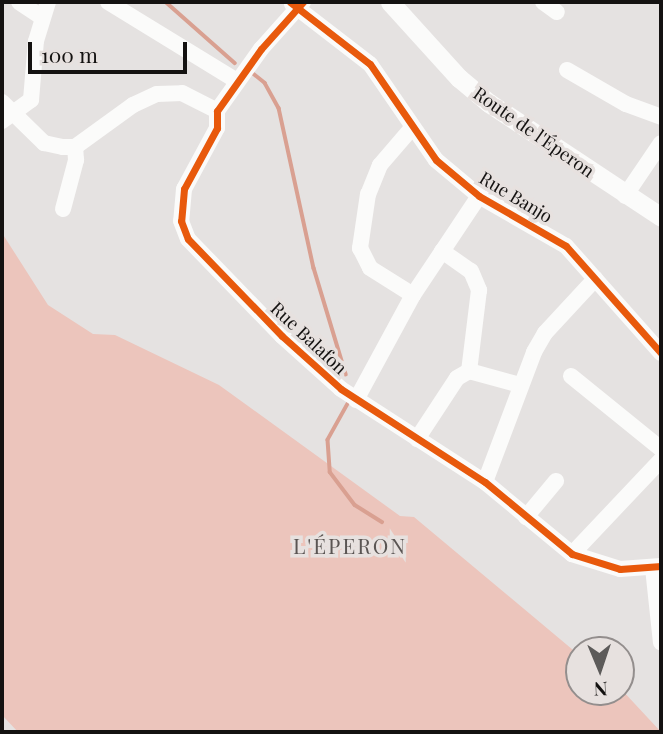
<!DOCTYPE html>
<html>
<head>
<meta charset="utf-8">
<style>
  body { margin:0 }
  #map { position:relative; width:663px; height:734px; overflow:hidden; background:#e5e2e1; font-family:"Playfair Display",serif }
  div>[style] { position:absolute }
  .green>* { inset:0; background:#ecc5bc }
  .stream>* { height:3.5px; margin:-1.75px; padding:0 1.75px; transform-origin:1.75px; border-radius:1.75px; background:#d9a091 }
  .minor>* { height:16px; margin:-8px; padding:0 8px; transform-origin:8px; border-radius:8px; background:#fbfbfa }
  .major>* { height:19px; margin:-9.5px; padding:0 9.5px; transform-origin:9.5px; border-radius:9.5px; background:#fbfbfa }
  .cycleway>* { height:7px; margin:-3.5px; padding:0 3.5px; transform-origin:3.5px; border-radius:3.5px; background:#e8590c }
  span { translate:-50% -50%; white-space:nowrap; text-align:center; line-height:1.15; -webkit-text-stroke:7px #e7e1df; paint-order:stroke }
  .street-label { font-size:18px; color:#141211 }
  .quarter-label { font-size:21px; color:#5a5553; letter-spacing:2px }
  .frame { position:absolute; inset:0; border:4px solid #141211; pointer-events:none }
  .north { position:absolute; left:565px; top:636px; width:70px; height:70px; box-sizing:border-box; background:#e7e1df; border:2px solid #938e8d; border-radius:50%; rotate:178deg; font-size:19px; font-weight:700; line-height:28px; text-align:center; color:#141211 }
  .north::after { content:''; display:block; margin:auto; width:24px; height:32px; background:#5d5b5a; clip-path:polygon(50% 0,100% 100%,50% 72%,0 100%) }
  .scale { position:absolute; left:28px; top:42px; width:159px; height:32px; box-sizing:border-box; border:4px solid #141211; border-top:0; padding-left:9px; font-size:21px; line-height:24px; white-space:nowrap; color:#141211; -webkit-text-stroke:5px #e7e1df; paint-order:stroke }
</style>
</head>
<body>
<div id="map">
  <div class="green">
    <div style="clip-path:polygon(2px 233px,48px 305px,93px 334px,115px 335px,219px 385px,400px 516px,414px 517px,579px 655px,579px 692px,621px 689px,661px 732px,18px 732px,2px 715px)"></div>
  </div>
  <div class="stream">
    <div style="left:166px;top:2px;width:92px;rotate:41.5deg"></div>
    <div style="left:254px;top:74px;width:14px;rotate:39deg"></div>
    <div style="left:265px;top:83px;width:29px;rotate:61deg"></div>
    <div style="left:279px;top:108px;width:164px;rotate:77.7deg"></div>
    <div style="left:314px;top:268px;width:111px;rotate:73.2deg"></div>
    <div style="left:348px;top:404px;width:41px;rotate:119.1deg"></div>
    <div style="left:328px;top:440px;width:32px;rotate:86deg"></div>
    <div style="left:330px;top:472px;width:41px;rotate:52.9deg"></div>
    <div style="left:355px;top:505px;width:32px;rotate:32deg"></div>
  </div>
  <div class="minor">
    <div style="left:19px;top:2px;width:25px;rotate:34deg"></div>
    <div style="left:108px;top:2px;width:151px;rotate:31.5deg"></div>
    <div style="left:303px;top:2px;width:63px;rotate:131.8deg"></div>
    <div style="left:261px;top:49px;width:76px;rotate:125.4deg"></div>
    <div style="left:217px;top:111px;width:17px;rotate:90deg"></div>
    <div style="left:217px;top:128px;width:69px;rotate:118.4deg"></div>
    <div style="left:184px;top:189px;width:32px;rotate:95deg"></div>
    <div style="left:181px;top:221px;width:19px;rotate:69deg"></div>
    <div style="left:188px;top:239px;width:135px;rotate:45.9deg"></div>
    <div style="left:282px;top:336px;width:79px;rotate:41.9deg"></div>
    <div style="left:341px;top:389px;width:171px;rotate:32.9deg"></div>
    <div style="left:485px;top:482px;width:113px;rotate:39.6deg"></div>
    <div style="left:572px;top:554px;width:50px;rotate:17.4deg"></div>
    <div style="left:620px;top:569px;width:41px;rotate:-4.2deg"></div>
    <div style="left:543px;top:2px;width:17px;rotate:36deg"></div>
    <div style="left:292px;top:4px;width:98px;rotate:37.6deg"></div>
    <div style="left:370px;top:64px;width:116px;rotate:55.5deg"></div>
    <div style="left:436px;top:160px;width:56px;rotate:39.9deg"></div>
    <div style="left:479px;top:196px;width:100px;rotate:29.9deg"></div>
    <div style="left:566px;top:246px;width:143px;rotate:48.4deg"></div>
    <div style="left:567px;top:70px;width:68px;rotate:30deg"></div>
    <div style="left:626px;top:104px;width:37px;rotate:20deg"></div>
    <div style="left:2px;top:102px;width:59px;rotate:44.3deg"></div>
    <div style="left:44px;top:143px;width:19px;rotate:12deg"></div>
    <div style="left:63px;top:147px;width:12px"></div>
    <div style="left:75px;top:147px;width:72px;rotate:-35.9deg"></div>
    <div style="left:133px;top:105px;width:26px;rotate:-25deg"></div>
    <div style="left:157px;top:94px;width:25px;rotate:-2deg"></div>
    <div style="left:182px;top:93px;width:39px;rotate:27deg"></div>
    <div style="left:2px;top:121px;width:36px;rotate:-36deg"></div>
    <div style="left:31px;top:100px;width:59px;rotate:-85.2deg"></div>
    <div style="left:36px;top:41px;width:41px;rotate:-72.9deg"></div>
    <div style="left:411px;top:129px;width:48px;rotate:130.7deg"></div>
    <div style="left:380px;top:165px;width:31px;rotate:112deg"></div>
    <div style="left:368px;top:194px;width:55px;rotate:98.4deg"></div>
    <div style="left:360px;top:248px;width:22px;rotate:63deg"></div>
    <div style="left:370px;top:268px;width:51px;rotate:32.1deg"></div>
    <div style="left:625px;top:196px;width:64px;rotate:-55.8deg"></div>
    <div style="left:63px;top:209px;width:51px;rotate:-75.1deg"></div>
    <div style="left:76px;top:160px;width:13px;rotate:-94deg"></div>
    <div style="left:442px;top:251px;width:35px;rotate:35deg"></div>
    <div style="left:471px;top:271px;width:21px;rotate:67deg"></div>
    <div style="left:479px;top:290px;width:82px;rotate:97deg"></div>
    <div style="left:571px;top:376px;width:116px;rotate:39deg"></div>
    <div style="left:356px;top:400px;width:119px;rotate:-61.5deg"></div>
    <div style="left:413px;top:295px;width:119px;rotate:-56.3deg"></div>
    <div style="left:417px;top:439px;width:73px;rotate:-56.7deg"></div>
    <div style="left:457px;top:378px;width:14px;rotate:-30deg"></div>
    <div style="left:469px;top:371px;width:53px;rotate:15.4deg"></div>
    <div style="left:485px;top:482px;width:139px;rotate:-69.3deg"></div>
    <div style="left:534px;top:352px;width:22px;rotate:-60deg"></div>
    <div style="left:545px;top:333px;width:74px;rotate:-47.2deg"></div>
    <div style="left:526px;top:517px;width:47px;rotate:-50.2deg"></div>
    <div style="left:572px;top:554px;width:129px;rotate:-46.6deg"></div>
    <div style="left:653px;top:568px;width:75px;rotate:83.9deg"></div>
  </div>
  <div class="major">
    <div style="left:390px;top:2px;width:103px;rotate:47.8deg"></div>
    <div style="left:459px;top:78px;width:39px;rotate:40deg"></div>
    <div style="left:489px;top:103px;width:206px;rotate:33.5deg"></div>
  </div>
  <div class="cycleway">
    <div style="left:290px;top:2px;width:101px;rotate:37.8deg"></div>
    <div style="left:370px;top:64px;width:116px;rotate:55.5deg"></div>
    <div style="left:436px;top:160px;width:56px;rotate:39.9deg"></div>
    <div style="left:479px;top:196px;width:100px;rotate:29.9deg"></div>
    <div style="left:566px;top:246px;width:143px;rotate:48.4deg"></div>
    <div style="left:303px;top:2px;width:63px;rotate:131.8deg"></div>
    <div style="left:261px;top:49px;width:76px;rotate:125.4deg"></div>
    <div style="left:217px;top:111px;width:17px;rotate:90deg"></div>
    <div style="left:217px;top:128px;width:69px;rotate:118.4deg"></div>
    <div style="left:184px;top:189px;width:32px;rotate:95deg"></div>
    <div style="left:181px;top:221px;width:19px;rotate:69deg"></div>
    <div style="left:188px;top:239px;width:135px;rotate:45.9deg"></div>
    <div style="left:282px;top:336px;width:79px;rotate:41.9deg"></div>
    <div style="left:341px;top:389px;width:171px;rotate:32.9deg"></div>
    <div style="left:485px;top:482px;width:113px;rotate:39.6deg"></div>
    <div style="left:572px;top:554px;width:50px;rotate:17.4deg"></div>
    <div style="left:620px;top:569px;width:41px;rotate:-4.2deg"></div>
  </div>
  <div class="street-label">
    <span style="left:534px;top:132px;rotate:35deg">Route de l'Éperon</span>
    <span style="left:516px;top:197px;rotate:31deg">Rue Banjo</span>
    <span style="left:309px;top:338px;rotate:43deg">Rue Balafon</span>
  </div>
  <div class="quarter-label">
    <span style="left:350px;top:545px">L'ÉPERON</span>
  </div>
  <div class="frame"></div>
  <div class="north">N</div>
  <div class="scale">100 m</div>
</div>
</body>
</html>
